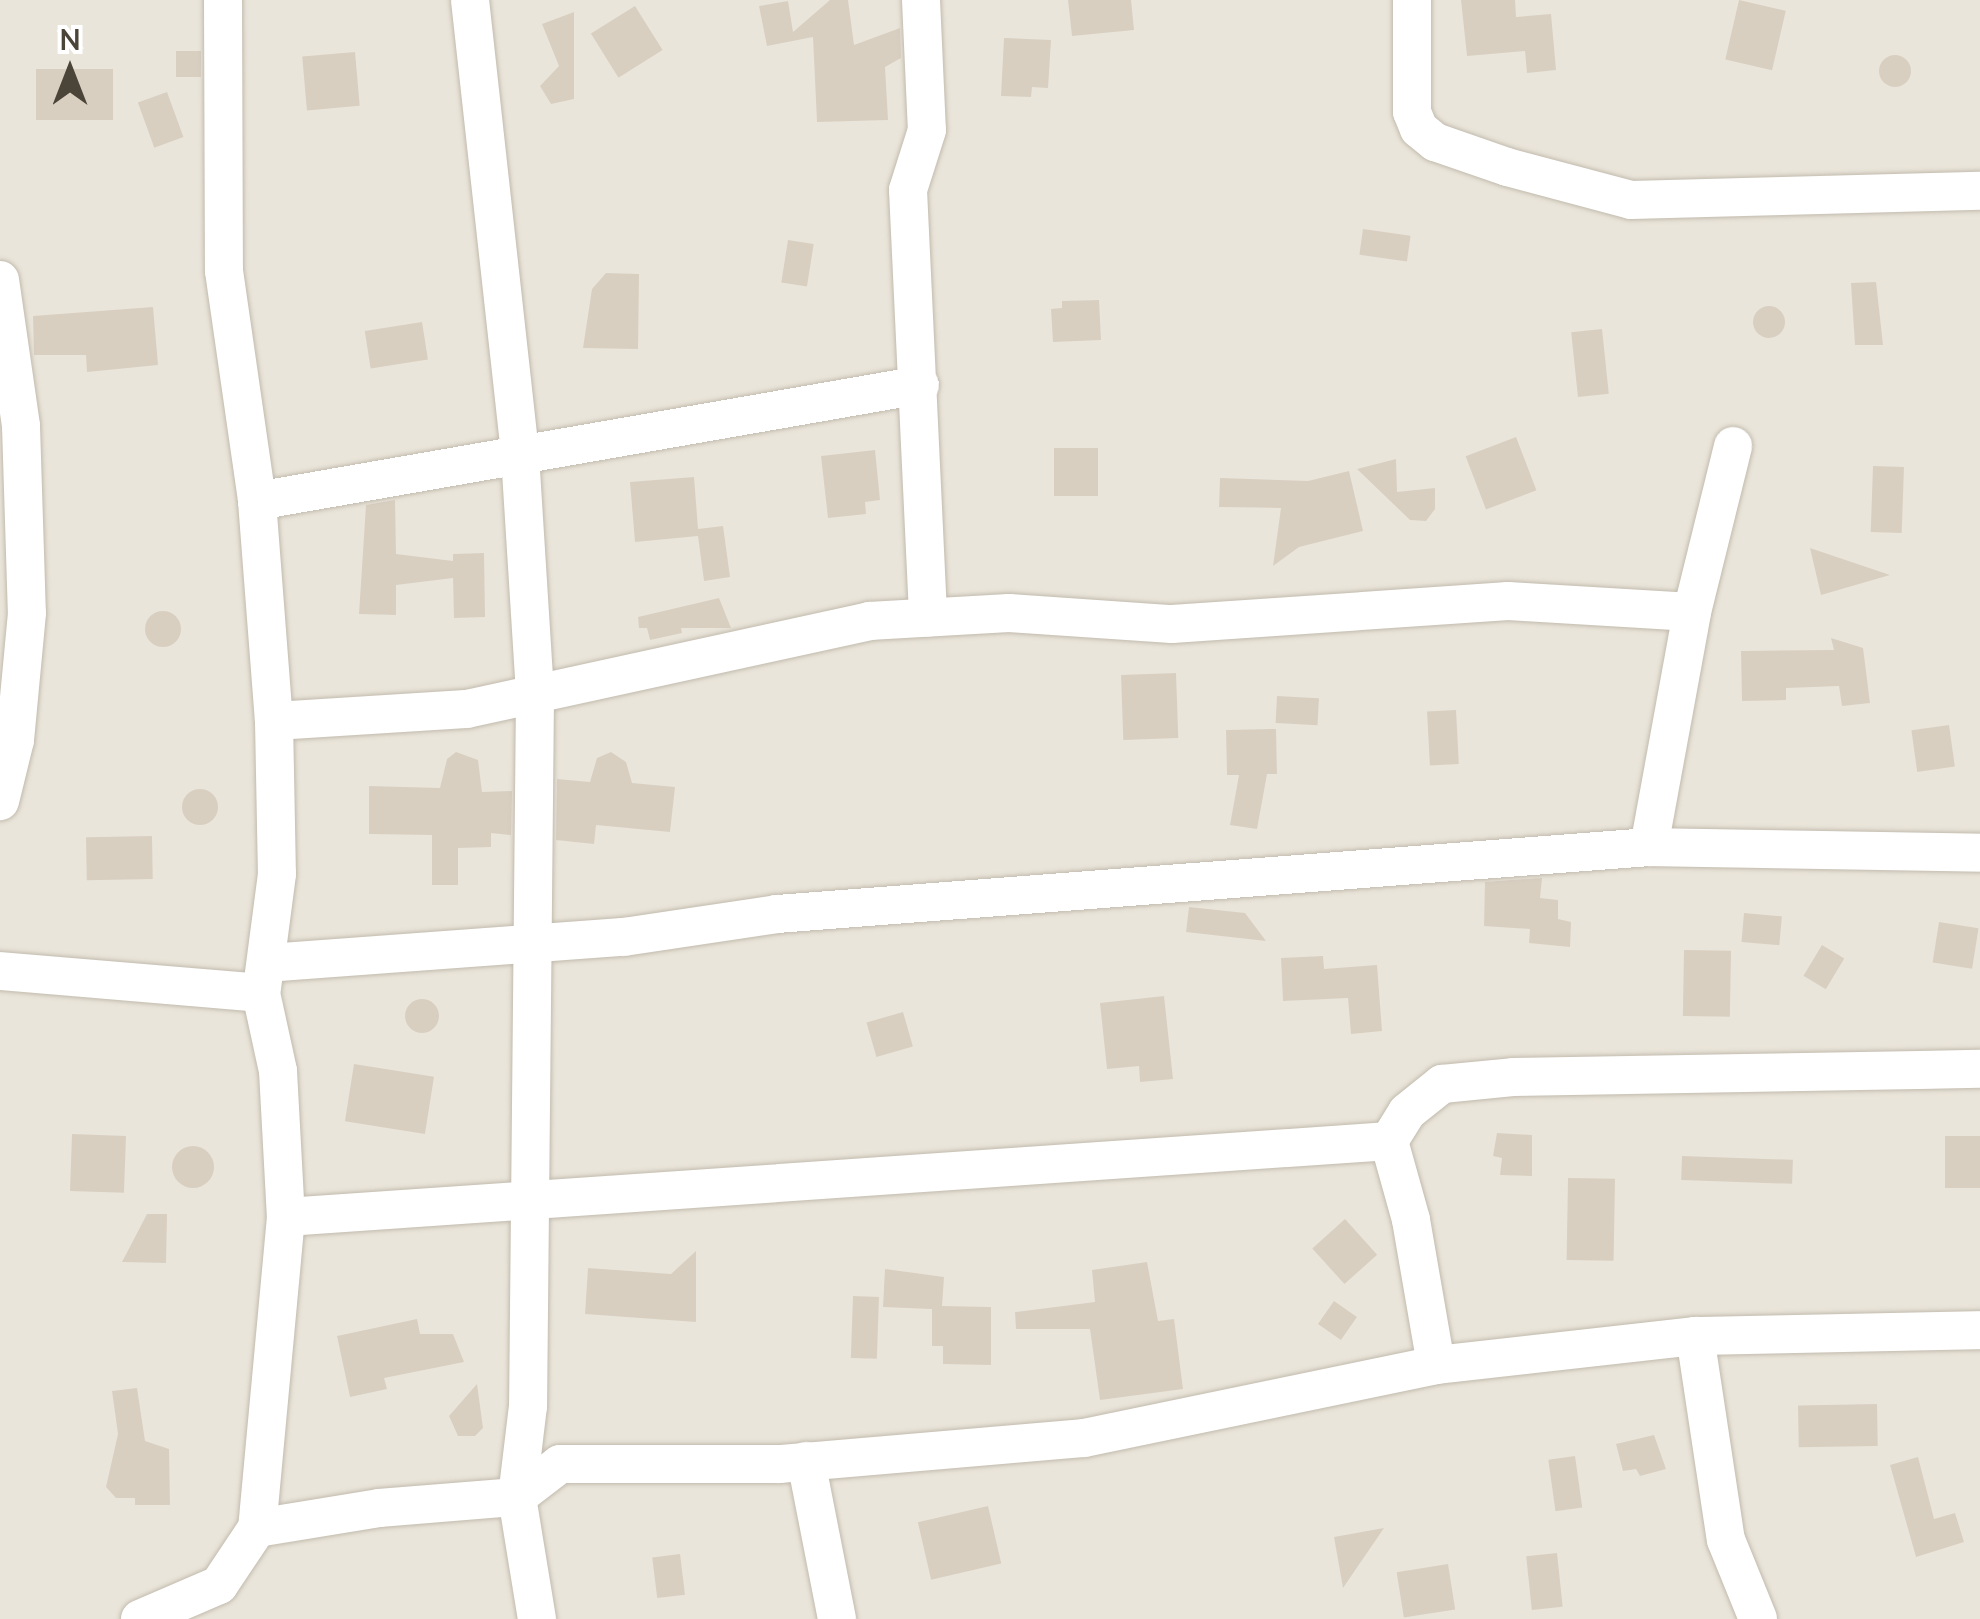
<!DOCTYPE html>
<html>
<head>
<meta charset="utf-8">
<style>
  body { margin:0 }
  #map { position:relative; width:1980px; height:1619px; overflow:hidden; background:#f6f3ec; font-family:Mulish,sans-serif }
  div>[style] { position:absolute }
  .residential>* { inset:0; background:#eae5da; transform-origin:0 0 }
  .building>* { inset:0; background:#d8cfc1; transform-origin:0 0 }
  .round { border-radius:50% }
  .roads { filter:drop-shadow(0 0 2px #c2bbae) drop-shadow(0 0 2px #c2bbae) }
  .minor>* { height:38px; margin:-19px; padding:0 19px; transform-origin:19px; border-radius:19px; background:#fff }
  span { translate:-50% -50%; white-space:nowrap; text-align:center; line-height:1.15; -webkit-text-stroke:10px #fff; paint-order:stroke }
  .north { position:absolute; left:20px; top:20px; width:100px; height:100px; -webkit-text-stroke:8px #fff; paint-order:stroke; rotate:0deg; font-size:28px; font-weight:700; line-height:40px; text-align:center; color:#4b4439 }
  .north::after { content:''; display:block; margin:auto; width:35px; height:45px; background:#4b4439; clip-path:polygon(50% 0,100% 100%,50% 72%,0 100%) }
</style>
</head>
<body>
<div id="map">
  <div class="residential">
    <div style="left:0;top:0;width:1980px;height:1619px"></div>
  </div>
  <div class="building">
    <div style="clip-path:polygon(830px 0,848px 0,854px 45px,900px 28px,901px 58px,885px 67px,888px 120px,817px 122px,813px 37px,767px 46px,759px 6px,788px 1px,793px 32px)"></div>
    <div style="clip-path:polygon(1068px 0,1131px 0,1134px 30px,1072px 36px)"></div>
    <div style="clip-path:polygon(1461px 0,1515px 0,1516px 17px,1551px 14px,1556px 70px,1527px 73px,1525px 51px,1467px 56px)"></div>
    <div style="left:1739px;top:0;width:48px;height:61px;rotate:13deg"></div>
    <div style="left:635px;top:6px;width:52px;height:52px;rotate:58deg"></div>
    <div style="clip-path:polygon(574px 12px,574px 99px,551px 104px,540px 86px,559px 66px,542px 24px)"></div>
    <div style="clip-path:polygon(1004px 38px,1051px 40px,1048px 88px,1032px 87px,1031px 97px,1001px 96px)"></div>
    <div style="left:201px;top:51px;width:26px;height:25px;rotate:90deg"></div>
    <div style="left:355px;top:52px;width:54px;height:53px;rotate:85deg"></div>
    <div class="round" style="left:1879px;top:55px;width:32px;height:32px"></div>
    <div style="left:113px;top:69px;width:51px;height:77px;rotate:90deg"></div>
    <div style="left:167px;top:92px;width:48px;height:31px;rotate:70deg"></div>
    <div style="left:1363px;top:229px;width:48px;height:26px;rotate:8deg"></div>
    <div style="left:788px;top:240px;width:26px;height:43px;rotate:9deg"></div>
    <div style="clip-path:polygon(606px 273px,639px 274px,638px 349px,583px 348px,592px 289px)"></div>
    <div style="clip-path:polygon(1876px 282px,1883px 345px,1855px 345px,1851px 283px)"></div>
    <div style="clip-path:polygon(1099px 300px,1101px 340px,1053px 342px,1051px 309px,1062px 308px,1062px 301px)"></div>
    <div class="round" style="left:1753px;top:306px;width:32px;height:32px"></div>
    <div style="clip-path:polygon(153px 307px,158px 365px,87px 372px,86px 355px,34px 355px,33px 316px)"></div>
    <div style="left:422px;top:322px;width:38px;height:58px;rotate:81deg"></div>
    <div style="left:1602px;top:329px;width:65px;height:31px;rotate:84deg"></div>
    <div style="left:1516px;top:437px;width:57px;height:54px;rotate:69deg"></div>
    <div style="left:1054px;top:448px;width:44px;height:48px"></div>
    <div style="clip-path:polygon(875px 450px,880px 500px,865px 502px,866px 514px,828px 518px,821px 456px)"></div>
    <div style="clip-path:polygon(1396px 459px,1397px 492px,1435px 488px,1435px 509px,1426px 521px,1410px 520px,1357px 469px)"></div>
    <div style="left:1873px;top:466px;width:31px;height:66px;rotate:2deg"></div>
    <div style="clip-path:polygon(1349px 471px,1363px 531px,1299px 547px,1273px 566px,1281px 508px,1219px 507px,1220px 478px,1308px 481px)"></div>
    <div style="clip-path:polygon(694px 477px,698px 529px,723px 526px,730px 577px,704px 581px,698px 536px,635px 542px,630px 482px)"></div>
    <div style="clip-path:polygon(395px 500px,396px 554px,453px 561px,453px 554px,484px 553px,485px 617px,454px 618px,453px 578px,396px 585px,396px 615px,359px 614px,366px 505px)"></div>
    <div style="clip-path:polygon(1810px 548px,1890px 575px,1821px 595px)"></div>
    <div style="clip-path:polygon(719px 598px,731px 628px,681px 628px,682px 633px,650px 640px,647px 628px,639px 628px,638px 617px)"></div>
    <div class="round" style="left:145px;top:611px;width:36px;height:36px"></div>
    <div style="clip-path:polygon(1831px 638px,1863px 648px,1870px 703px,1842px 706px,1839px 686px,1786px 688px,1786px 700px,1742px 701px,1741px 651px,1834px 650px)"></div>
    <div style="left:1176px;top:673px;width:65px;height:55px;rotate:88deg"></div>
    <div style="left:1277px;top:696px;width:42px;height:27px;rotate:3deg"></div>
    <div style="left:1456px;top:710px;width:54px;height:29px;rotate:87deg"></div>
    <div style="left:1949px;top:725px;width:42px;height:38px;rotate:82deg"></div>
    <div style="clip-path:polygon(1276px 729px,1277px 774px,1267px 774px,1257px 829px,1230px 825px,1239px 775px,1227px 775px,1226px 730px)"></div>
    <div style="clip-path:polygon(456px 752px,478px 760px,482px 792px,512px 791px,511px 835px,491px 833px,491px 847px,458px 848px,458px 885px,432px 885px,432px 835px,369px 834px,369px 786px,440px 788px,447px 759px)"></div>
    <div style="clip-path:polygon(611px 752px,626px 762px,632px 783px,675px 787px,670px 832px,596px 825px,594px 844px,556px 840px,557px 779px,590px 782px,597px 758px)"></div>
    <div class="round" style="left:182px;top:789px;width:36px;height:36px"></div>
    <div style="left:152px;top:836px;width:43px;height:66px;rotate:89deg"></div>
    <div style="clip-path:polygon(1542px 878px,1540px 898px,1558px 900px,1558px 919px,1571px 922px,1570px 947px,1529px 943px,1530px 929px,1484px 926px,1485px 882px)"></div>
    <div style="clip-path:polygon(1189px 907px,1245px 913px,1266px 941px,1186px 932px)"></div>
    <div style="left:1744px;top:913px;width:38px;height:29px;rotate:5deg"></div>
    <div style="left:1939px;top:922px;width:40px;height:41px;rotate:9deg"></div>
    <div style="left:1822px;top:945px;width:26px;height:36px;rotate:31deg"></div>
    <div style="left:1684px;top:950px;width:47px;height:66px;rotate:1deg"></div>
    <div style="clip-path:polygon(1323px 956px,1324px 969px,1377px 965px,1382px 1031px,1351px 1034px,1348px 998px,1283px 1001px,1281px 958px)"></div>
    <div style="clip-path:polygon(1164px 996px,1173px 1079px,1140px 1082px,1139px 1066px,1107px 1069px,1100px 1003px)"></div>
    <div class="round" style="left:405px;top:999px;width:34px;height:34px"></div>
    <div style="left:903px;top:1012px;width:36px;height:38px;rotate:74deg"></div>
    <div style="left:354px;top:1064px;width:81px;height:58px;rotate:9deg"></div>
    <div style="clip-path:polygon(1497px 1133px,1532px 1135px,1532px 1176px,1500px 1175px,1502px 1158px,1493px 1156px)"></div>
    <div style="left:72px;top:1134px;width:54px;height:57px;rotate:2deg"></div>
    <div style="left:1980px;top:1136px;width:52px;height:35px;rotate:90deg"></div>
    <div class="round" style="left:172px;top:1146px;width:42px;height:42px"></div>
    <div style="left:1682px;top:1156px;width:111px;height:24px;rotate:2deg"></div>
    <div style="left:1568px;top:1178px;width:47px;height:82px;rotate:1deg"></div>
    <div style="clip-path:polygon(147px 1214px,167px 1214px,166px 1263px,122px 1262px)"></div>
    <div style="left:1345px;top:1219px;width:48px;height:44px;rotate:48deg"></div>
    <div style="clip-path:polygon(696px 1251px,696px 1322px,585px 1314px,588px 1268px,671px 1274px)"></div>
    <div style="clip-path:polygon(1147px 1262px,1158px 1321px,1174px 1319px,1183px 1389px,1100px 1400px,1090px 1329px,1016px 1329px,1015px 1312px,1095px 1302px,1092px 1270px)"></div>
    <div style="clip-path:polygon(885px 1269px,944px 1277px,942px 1306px,991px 1307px,991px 1365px,943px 1364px,943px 1346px,932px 1346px,932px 1309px,883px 1307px)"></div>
    <div style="left:853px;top:1296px;width:26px;height:62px;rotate:2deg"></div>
    <div style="left:1334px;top:1301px;width:28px;height:28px;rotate:35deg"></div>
    <div style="clip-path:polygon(417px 1319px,420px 1334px,453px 1334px,464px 1362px,384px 1378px,387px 1389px,350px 1397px,337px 1336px)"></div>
    <div style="clip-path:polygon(477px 1384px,483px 1428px,475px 1436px,458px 1436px,449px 1416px)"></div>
    <div style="clip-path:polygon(137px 1388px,145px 1441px,169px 1449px,170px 1505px,135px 1505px,135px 1498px,116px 1498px,106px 1487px,118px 1434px,112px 1391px)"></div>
    <div style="left:1877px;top:1404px;width:42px;height:79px;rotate:89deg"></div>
    <div style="clip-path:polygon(1654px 1435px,1666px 1469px,1640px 1476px,1636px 1469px,1623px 1471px,1616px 1444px)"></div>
    <div style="left:1575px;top:1456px;width:52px;height:27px;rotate:82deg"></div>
    <div style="clip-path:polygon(1918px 1457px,1934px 1519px,1955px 1513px,1964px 1542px,1916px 1557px,1890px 1465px)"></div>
    <div style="left:988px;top:1506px;width:59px;height:72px;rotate:77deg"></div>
    <div style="clip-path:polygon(1384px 1528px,1343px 1588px,1334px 1537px)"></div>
    <div style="left:1557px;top:1553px;width:54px;height:31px;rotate:84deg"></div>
    <div style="left:680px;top:1554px;width:41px;height:28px;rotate:83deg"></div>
    <div style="left:1448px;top:1564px;width:46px;height:52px;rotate:81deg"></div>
  </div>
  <div class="roads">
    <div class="minor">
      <div style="left:223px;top:0;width:271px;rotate:89.8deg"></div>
      <div style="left:224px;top:271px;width:232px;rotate:81.8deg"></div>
      <div style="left:257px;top:501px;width:221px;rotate:85.6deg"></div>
      <div style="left:274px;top:721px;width:153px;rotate:88.9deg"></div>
      <div style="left:277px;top:874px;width:115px;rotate:97.5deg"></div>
      <div style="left:470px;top:0;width:458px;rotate:83.7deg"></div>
      <div style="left:520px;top:455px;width:241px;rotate:86.4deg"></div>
      <div style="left:535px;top:696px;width:710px;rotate:90.56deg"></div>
      <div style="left:528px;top:1406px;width:92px;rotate:96.9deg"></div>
      <div style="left:517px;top:1497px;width:54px;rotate:-37.5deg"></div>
      <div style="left:560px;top:1464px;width:220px"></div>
      <div style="left:780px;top:1464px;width:305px;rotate:-4.9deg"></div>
      <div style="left:1084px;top:1438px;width:359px;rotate:-11.7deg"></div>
      <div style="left:921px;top:0;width:130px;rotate:87.4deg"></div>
      <div style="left:927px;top:130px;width:63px;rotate:107.6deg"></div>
      <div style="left:908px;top:190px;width:428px;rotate:87.3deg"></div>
      <div style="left:1412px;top:0;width:112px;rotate:90deg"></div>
      <div style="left:1412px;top:112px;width:18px;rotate:68deg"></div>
      <div style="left:1419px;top:129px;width:21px;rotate:39deg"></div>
      <div style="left:1435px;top:142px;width:76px;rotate:19.1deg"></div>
      <div style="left:1507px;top:167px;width:128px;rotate:14.9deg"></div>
      <div style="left:1631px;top:200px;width:349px;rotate:-1.5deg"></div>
      <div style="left:0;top:280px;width:148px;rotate:81.8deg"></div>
      <div style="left:21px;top:426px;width:187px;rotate:88.2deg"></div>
      <div style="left:27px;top:613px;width:128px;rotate:95.4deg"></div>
      <div style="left:15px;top:740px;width:63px;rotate:103.8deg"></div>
      <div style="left:257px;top:501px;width:673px;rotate:-9.92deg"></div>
      <div style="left:274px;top:721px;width:193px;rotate:-3.6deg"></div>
      <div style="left:467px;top:709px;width:412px;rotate:-12.3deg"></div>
      <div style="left:869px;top:621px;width:140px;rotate:-3.3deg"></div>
      <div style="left:1009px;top:613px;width:163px;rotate:3.9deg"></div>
      <div style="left:1172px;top:624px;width:337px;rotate:-3.9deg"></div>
      <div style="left:1508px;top:601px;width:184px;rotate:3.4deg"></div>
      <div style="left:1692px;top:612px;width:171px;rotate:-76.1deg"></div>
      <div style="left:1649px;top:847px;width:239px;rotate:-79.6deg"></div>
      <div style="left:267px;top:963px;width:358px;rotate:-4.2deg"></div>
      <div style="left:624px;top:937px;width:155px;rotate:-8.5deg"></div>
      <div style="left:777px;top:914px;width:875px;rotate:-4.39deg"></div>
      <div style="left:1649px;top:847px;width:331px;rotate:1deg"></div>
      <div style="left:0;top:971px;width:262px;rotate:4.8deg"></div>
      <div style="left:261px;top:993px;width:80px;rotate:77.7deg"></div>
      <div style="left:278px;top:1071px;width:146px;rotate:86.9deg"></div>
      <div style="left:286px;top:1217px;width:1106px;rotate:-3.94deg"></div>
      <div style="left:1389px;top:1141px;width:82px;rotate:74.4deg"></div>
      <div style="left:1411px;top:1220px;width:147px;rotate:80.2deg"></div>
      <div style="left:1436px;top:1365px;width:261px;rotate:-6.4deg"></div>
      <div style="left:1695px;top:1336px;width:206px;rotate:81.4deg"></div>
      <div style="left:1726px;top:1540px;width:85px;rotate:67.9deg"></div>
      <div style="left:1389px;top:1141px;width:34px;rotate:-58deg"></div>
      <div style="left:1407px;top:1112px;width:45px;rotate:-38.7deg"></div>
      <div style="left:1442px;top:1084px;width:71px;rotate:-5.6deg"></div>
      <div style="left:1513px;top:1077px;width:467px;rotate:-1deg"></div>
      <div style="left:286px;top:1217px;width:312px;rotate:95.3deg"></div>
      <div style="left:257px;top:1528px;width:124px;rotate:-9.3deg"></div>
      <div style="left:379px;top:1508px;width:138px;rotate:-4.6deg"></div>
      <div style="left:517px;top:1497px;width:124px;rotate:80.7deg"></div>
      <div style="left:1695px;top:1336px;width:285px;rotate:-1.2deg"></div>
      <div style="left:806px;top:1461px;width:161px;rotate:78.9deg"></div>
      <div style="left:140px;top:1619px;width:86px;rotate:-23.3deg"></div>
      <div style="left:219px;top:1585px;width:69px;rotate:-56.3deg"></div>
    </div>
  </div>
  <div class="north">N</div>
</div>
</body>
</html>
